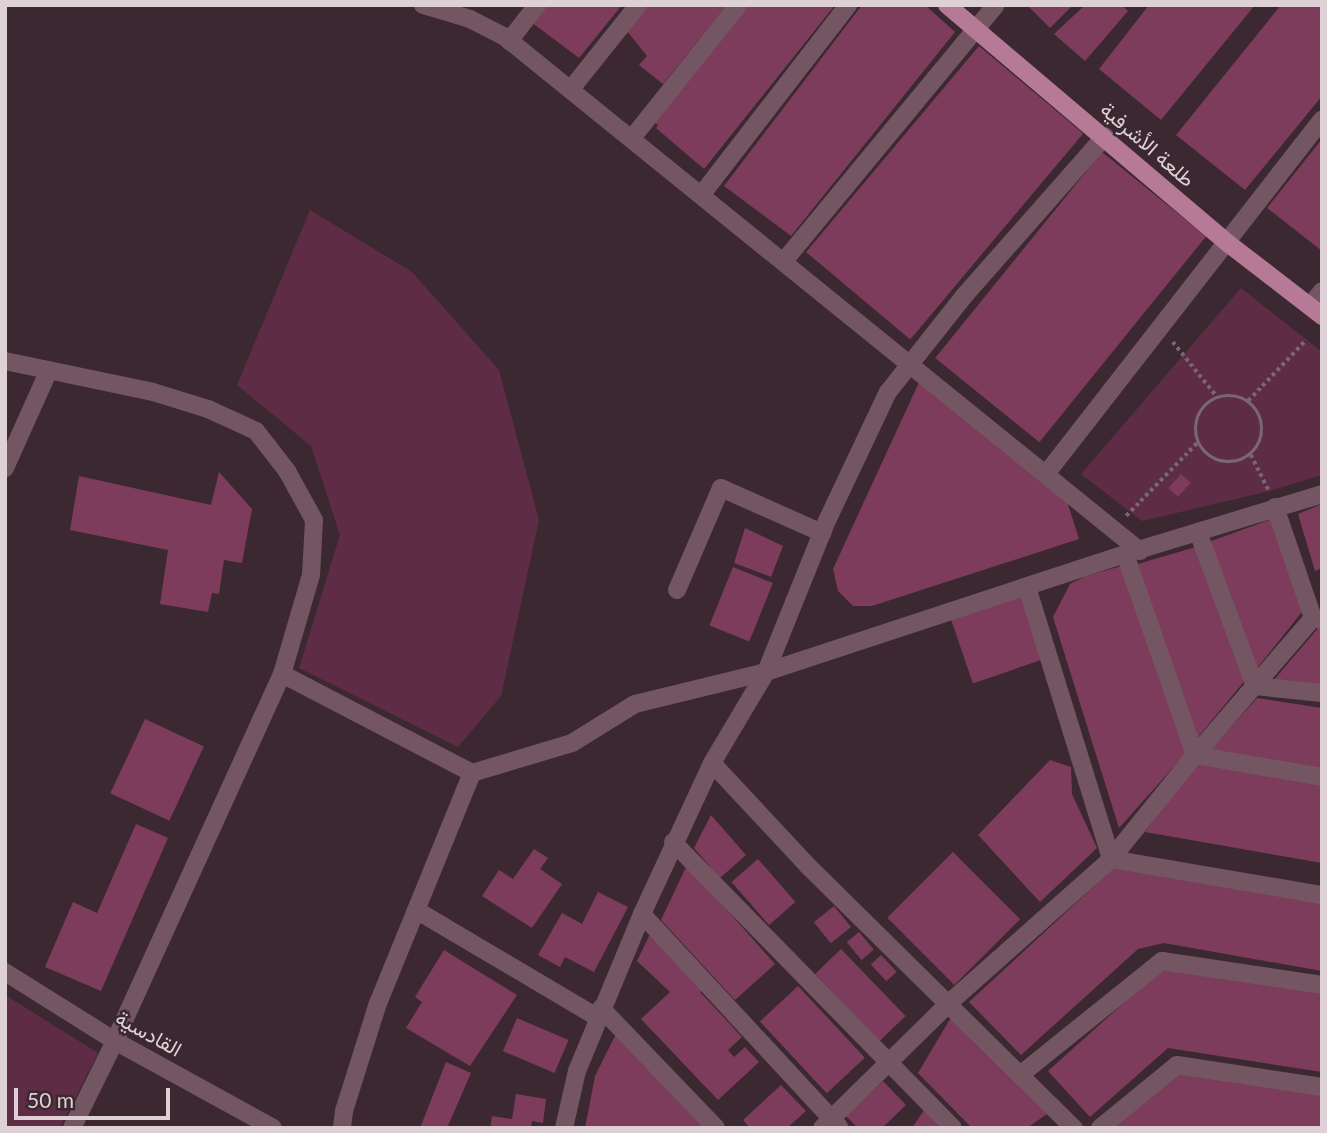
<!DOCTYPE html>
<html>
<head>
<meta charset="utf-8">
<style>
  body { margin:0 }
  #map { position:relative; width:1327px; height:1133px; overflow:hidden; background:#3c2831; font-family:Lato,Vazirmatn,sans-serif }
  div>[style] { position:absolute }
  .green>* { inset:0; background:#5f2c45 }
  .building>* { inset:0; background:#7d3c5c; transform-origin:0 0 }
  .path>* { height:3.5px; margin-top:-1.75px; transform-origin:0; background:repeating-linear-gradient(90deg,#79686f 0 3.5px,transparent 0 7px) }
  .path>.ring { margin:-1.75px; padding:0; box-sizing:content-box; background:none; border:3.5px solid #79686f; border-radius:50% }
  .minor>* { height:18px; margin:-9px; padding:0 9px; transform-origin:9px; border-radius:9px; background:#745663 }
  .major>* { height:18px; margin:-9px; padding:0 9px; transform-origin:9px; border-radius:9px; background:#b77a96 }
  span { translate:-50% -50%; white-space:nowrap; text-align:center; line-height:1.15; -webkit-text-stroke:5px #3c2831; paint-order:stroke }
  .street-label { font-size:21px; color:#ded1d6 }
  .frame { position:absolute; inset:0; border:7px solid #ded1d6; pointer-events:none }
  .scale { position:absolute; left:14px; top:1088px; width:156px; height:32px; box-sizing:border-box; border:4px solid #ded1d6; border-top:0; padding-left:9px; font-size:21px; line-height:24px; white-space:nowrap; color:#ded1d6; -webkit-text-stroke:5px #3c2831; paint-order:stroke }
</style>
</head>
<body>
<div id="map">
  <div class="green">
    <div style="clip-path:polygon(310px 210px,412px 272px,499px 370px,539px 520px,501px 696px,458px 747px,299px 668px,340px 535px,311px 446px,237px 385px)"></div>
    <div style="clip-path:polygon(1241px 288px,1322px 352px,1322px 475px,1270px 491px,1142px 521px,1081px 474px)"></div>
    <div style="clip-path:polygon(5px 995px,98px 1053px,60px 1128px,5px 1128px)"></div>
  </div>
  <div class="building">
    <div style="clip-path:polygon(544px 5px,622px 5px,579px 58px,531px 22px)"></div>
    <div style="clip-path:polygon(648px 5px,727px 5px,663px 84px,639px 65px,647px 56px,627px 31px)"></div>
    <div style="clip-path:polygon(749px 5px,835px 5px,704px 169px,656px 128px,658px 125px,654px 122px)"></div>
    <div style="clip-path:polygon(862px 5px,925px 5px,955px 32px,791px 236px,724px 186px)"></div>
    <div style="clip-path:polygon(1027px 5px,1073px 5px,1050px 28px)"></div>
    <div style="clip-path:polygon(1085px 5px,1122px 5px,1128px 11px,1085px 61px,1054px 34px)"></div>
    <div style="clip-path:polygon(1149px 5px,1255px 5px,1161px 120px,1099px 69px)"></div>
    <div style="clip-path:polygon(1281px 5px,1322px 5px,1322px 96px,1245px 190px,1176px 135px)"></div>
    <div style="left:979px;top:46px;width:136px;height:269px;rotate:40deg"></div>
    <div style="clip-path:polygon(1322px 139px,1322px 251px,1267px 208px)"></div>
    <div style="left:1102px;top:152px;width:134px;height:265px;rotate:39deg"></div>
    <div style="clip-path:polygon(921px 378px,1066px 498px,1079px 539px,872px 606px,853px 606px,838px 591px,833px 569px)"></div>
    <div style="clip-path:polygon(219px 472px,252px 509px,242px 563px,224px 560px,219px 594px,212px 593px,208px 612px,160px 604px,168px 550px,70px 530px,79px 476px,211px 505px)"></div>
    <div style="left:1181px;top:474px;width:13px;height:19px;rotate:42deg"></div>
    <div style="clip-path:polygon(1322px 504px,1322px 568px,1315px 571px,1298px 514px)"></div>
    <div style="clip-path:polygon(1272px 519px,1306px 607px,1254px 672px,1206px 543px)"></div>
    <div style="clip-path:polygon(745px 528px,783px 546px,771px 577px,734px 563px)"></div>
    <div style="clip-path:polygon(1199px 546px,1247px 678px,1193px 743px,1138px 564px)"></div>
    <div style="clip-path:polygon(1125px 565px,1186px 753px,1119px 828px,1053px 617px,1070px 584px,1086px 576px)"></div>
    <div style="left:733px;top:567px;width:43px;height:63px;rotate:22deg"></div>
    <div style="left:1024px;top:595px;width:67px;height:77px;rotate:71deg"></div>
    <div style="clip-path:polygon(1319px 627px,1322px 628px,1322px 688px,1273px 681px)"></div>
    <div style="clip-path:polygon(1257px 698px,1322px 708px,1322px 769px,1211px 749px)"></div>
    <div style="left:145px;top:719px;width:65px;height:82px;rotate:25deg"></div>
    <div style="clip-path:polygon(1050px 760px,1071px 767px,1072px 794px,1097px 848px,1040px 902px,978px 835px)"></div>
    <div style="clip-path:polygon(1198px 762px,1322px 785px,1322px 863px,1145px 832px)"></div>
    <div style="clip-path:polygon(711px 815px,746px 855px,720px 878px,694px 848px)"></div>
    <div style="clip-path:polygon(136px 824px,168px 838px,101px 991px,45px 967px,73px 902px,97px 913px)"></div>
    <div style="clip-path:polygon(534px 849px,548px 858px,540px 869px,562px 884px,532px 928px,482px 896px,499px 870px,513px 879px)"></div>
    <div style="left:953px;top:852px;width:95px;height:93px;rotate:45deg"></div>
    <div style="left:758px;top:859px;width:57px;height:35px;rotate:49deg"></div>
    <div style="clip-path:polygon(687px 865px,775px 964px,735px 1000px,661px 920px)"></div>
    <div style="clip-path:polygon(1116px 866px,1322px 902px,1322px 971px,1164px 943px,1138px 949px,1021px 1055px,969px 1002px)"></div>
    <div style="clip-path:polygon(598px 892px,628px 907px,594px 972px,565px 957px,560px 967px,538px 955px,562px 913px,582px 924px)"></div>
    <div style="left:834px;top:906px;width:27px;height:26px;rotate:51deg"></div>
    <div style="clip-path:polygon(653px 928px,706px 987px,700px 992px,742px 1037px,728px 1050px,734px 1057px,745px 1047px,759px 1062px,718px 1100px,641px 1019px,670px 992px,637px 961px)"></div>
    <div style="left:859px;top:932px;width:23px;height:16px;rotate:50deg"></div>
    <div style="left:841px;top:949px;width:93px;height:36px;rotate:46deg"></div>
    <div style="clip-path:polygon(444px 950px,517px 995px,470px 1066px,406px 1028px,422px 1002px,415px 997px)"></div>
    <div style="left:881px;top:955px;width:23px;height:14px;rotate:47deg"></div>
    <div style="clip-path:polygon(1165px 966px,1322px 991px,1322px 1072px,1168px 1048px,1090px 1117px,1048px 1071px)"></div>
    <div style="left:798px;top:986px;width:98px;height:52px;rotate:47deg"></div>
    <div style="clip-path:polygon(953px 1014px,1047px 1114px,1027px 1128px,972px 1128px,918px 1073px)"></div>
    <div style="left:517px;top:1018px;width:56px;height:36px;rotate:23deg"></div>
    <div style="clip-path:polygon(617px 1032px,710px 1128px,585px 1128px,595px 1076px)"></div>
    <div style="clip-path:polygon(446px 1062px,471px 1073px,447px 1128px,420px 1128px)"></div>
    <div style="clip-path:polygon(1179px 1070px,1322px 1090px,1322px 1128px,1114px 1128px)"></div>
    <div style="clip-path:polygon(883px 1081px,906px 1105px,882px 1128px,858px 1128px,846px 1116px)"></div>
    <div style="clip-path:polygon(781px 1085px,806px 1111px,787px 1128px,750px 1128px,743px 1120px)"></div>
    <div style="clip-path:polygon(516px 1094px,546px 1099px,543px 1123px,532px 1121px,531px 1128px,490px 1128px,492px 1116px,512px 1119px)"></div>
    <div style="clip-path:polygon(924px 1110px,940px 1128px,912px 1128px)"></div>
  </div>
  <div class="path">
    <div style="left:1173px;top:342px;width:72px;rotate:51.2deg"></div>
    <div class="ring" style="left:1196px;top:396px;width:62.5px;height:62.5px"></div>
    <div style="left:1248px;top:401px;width:84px;rotate:-46.4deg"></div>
    <div style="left:1251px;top:455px;width:40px;rotate:63.4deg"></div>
    <div style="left:1126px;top:516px;width:103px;rotate:-45.8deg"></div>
  </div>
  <div class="minor">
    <div style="left:423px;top:5px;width:49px;rotate:16.6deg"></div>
    <div style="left:470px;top:19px;width:39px;rotate:27deg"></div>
    <div style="left:505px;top:37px;width:817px;rotate:38.99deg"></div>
    <div style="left:509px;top:41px;width:46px;rotate:-52.1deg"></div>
    <div style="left:571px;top:89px;width:107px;rotate:-51.4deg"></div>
    <div style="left:632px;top:138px;width:170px;rotate:-51.4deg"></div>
    <div style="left:702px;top:194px;width:239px;rotate:-52.3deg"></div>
    <div style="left:784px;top:261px;width:332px;rotate:-50.4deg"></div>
    <div style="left:1310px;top:306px;width:19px;rotate:-51deg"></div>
    <div style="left:5px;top:361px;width:151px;rotate:11.8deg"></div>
    <div style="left:153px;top:392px;width:58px;rotate:17.2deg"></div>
    <div style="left:208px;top:409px;width:53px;rotate:24.6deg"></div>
    <div style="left:256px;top:431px;width:51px;rotate:52.2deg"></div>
    <div style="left:287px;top:471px;width:56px;rotate:61.1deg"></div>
    <div style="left:314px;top:520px;width:55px;rotate:93.1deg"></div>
    <div style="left:311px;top:575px;width:103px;rotate:106.3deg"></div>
    <div style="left:282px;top:674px;width:403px;rotate:114.5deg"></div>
    <div style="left:115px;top:1041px;width:97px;rotate:116.3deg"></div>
    <div style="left:5px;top:468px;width:107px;rotate:-65.8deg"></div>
    <div style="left:1046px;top:474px;width:449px;rotate:-52.1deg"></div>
    <div style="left:1275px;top:507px;width:117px;rotate:71.1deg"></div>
    <div style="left:1313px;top:618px;width:9px;rotate:13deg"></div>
    <div style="left:1198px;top:532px;width:164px;rotate:69.7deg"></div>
    <div style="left:1255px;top:686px;width:67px;rotate:6deg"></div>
    <div style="left:1125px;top:554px;width:213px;rotate:70.8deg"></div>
    <div style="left:1195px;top:755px;width:129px;rotate:9.8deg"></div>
    <div style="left:1027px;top:587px;width:285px;rotate:72.8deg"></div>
    <div style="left:1111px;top:859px;width:214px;rotate:9.7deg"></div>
    <div style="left:677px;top:590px;width:111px;rotate:-66.7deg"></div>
    <div style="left:721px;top:488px;width:111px;rotate:24deg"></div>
    <div style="left:282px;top:674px;width:214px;rotate:27.5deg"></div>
    <div style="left:472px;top:773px;width:248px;rotate:112.2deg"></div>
    <div style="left:378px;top:1003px;width:113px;rotate:107.5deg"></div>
    <div style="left:344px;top:1111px;width:17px;rotate:97deg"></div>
    <div style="left:712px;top:763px;width:139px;rotate:47deg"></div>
    <div style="left:807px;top:865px;width:375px;rotate:44.6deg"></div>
    <div style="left:472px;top:773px;width:104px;rotate:-16.7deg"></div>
    <div style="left:572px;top:743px;width:74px;rotate:-31.8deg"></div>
    <div style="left:635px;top:704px;width:135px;rotate:-13.7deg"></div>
    <div style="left:766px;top:672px;width:378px;rotate:-18.2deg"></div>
    <div style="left:1125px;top:554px;width:206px;rotate:-16.9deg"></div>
    <div style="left:673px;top:842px;width:400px;rotate:45.6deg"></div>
    <div style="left:416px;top:910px;width:210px;rotate:30.6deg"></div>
    <div style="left:642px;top:914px;width:290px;rotate:47.2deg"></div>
    <div style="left:5px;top:972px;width:130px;rotate:32.1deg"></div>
    <div style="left:115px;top:1041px;width:180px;rotate:28.8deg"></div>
    <div style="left:601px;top:1008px;width:166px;rotate:46.2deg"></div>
    <div style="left:1020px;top:1075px;width:182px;rotate:-38.8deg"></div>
    <div style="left:1162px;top:961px;width:162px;rotate:8.5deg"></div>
    <div style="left:564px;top:1128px;width:58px;rotate:-77.2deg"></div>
    <div style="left:577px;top:1071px;width:170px;rotate:-67.5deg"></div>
    <div style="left:642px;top:914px;width:166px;rotate:-65.1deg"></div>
    <div style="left:712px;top:763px;width:106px;rotate:-59.3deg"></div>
    <div style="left:766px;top:672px;width:158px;rotate:-68.1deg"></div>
    <div style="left:825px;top:525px;width:147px;rotate:-64.7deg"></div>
    <div style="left:888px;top:392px;width:122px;rotate:-51.6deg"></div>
    <div style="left:964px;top:296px;width:213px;rotate:-48.6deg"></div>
    <div style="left:822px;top:1128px;width:178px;rotate:-44.5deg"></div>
    <div style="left:949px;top:1003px;width:217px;rotate:-41.6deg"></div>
    <div style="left:1111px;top:859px;width:134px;rotate:-51.1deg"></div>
    <div style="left:1195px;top:755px;width:181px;rotate:-49.3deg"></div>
    <div style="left:1100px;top:1128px;width:99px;rotate:-39.3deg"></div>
    <div style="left:1177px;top:1065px;width:147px;rotate:8.6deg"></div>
  </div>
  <div class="major">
    <div style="left:947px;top:5px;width:370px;rotate:40.3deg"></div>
    <div style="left:1229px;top:244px;width:118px;rotate:37.7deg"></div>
  </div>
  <div class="street-label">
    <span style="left:1148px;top:144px;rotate:41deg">طلعة الأشرفية</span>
    <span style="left:149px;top:1033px;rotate:29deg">القادسية</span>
  </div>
  <div class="frame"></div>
  <div class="scale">50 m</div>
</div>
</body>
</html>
